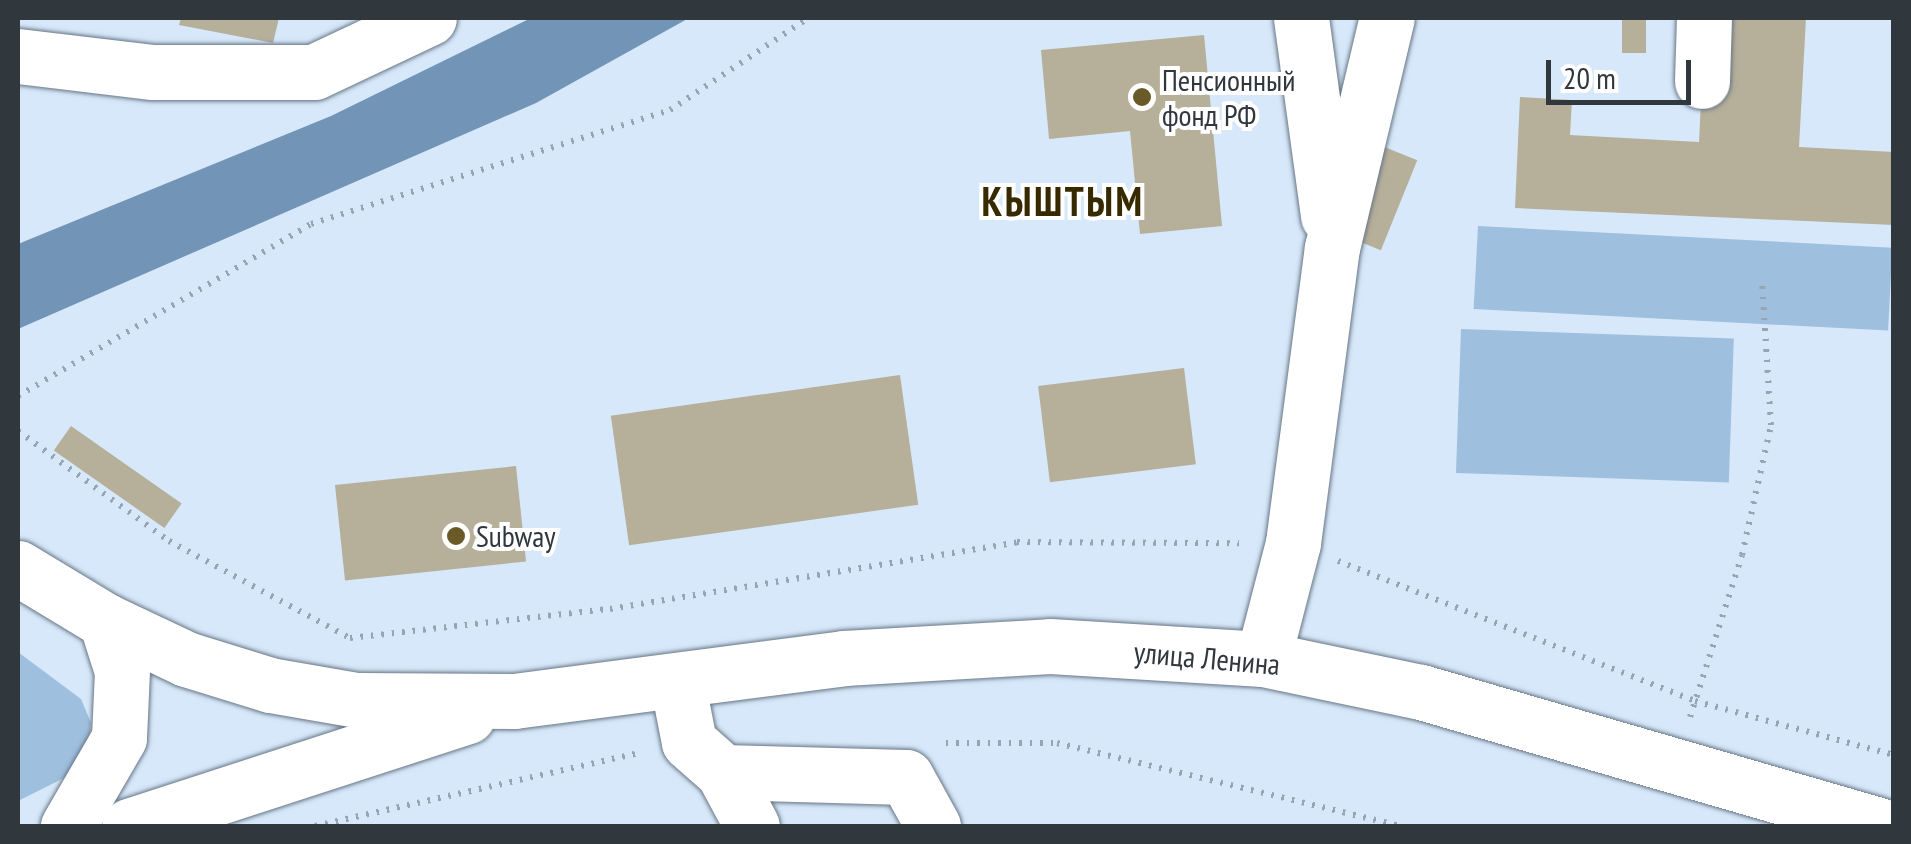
<!DOCTYPE html>
<html>
<head>
<meta charset="utf-8">
<style>
  body { margin:0 }
  #map { position:relative; width:1911px; height:844px; overflow:hidden; background:#d7e8fa; font-family:"PT Sans Narrow",sans-serif }
  div>[style] { position:absolute }
  .green>* { inset:0; background:#9fbfde; transform-origin:0 0 }
  .water>* { inset:0; background:#7294b6 }
  .building>* { inset:0; background:#b6af9a; transform-origin:0 0 }
  .path>* { height:6px; margin-top:-3px; transform-origin:0; background:repeating-linear-gradient(90deg,#97a4b2 0 2.5px,transparent 0 10.5px) }
  .roads { filter:drop-shadow(0 0 2px #677685) drop-shadow(0 0 2px #677685) }
  .minor>* { height:55px; margin:-27.5px; padding:0 27.5px; transform-origin:27.5px; border-radius:27.5px; background:#fff }
  .major>* { height:55px; margin:-27.5px; padding:0 27.5px; transform-origin:27.5px; border-radius:27.5px; background:#fff }
  .dots>* { width:28px; height:28px; translate:-50% -50%; box-sizing:border-box; border:5px solid #fff; border-radius:50% }
  span { translate:-50% -50%; white-space:nowrap; text-align:center; line-height:1.15; -webkit-text-stroke:8px #fff; paint-order:stroke }
  .poi-label { font-size:30px; color:#30373d }
  .left { translate:0 -50%; text-align:left }
  .street-label { font-size:30px; color:#30373d }
  .district-label { font-size:40px; color:#372a00; font-weight:700; letter-spacing:2.5px }
  .frame { position:absolute; inset:0; border:20px solid #30373d; pointer-events:none }
  .scale { position:absolute; left:1546px; top:60px; width:145px; height:45px; box-sizing:border-box; border:5px solid #30373d; border-top:0; padding-left:12px; font-size:30px; line-height:35px; white-space:nowrap; color:#30373d; -webkit-text-stroke:8px #fff; paint-order:stroke }
</style>
</head>
<body>
<div id="map">
  <div class="green">
    <div style="left:1478px;top:226px;width:415px;height:83px;rotate:3deg"></div>
    <div style="left:1461px;top:329px;width:273px;height:144px;rotate:2deg"></div>
    <div style="clip-path:polygon(18px 652px,81px 699px,91px 723px,88px 750px,74px 773px,18px 801px)"></div>
  </div>
  <div class="water">
    <div style="clip-path:polygon(531px 18px,689px 18px,536px 103px,18px 329px,18px 244px,331px 116px)"></div>
  </div>
  <div class="building">
    <div style="clip-path:polygon(181px 18px,279px 18px,273px 43px,179px 25px)"></div>
    <div style="left:1622px;top:18px;width:24px;height:35px"></div>
    <div style="clip-path:polygon(1705px 18px,1806px 18px,1799px 147px,1894px 152px,1894px 225px,1515px 208px,1520px 97px,1572px 100px,1570px 135px,1699px 142px)"></div>
    <div style="clip-path:polygon(1204px 35px,1222px 226px,1140px 234px,1130px 131px,1049px 139px,1041px 50px)"></div>
    <div style="left:1382px;top:146px;width:38px;height:97px;rotate:22deg"></div>
    <div style="left:1184px;top:368px;width:97px;height:147px;rotate:83deg"></div>
    <div style="left:900px;top:375px;width:131px;height:292px;rotate:82deg"></div>
    <div style="left:71px;top:426px;width:135px;height:30px;rotate:35deg"></div>
    <div style="left:516px;top:466px;width:96px;height:182px;rotate:84deg"></div>
  </div>
  <div class="path">
    <div style="left:18px;top:396px;width:340px;rotate:-30.4deg"></div>
    <div style="left:311px;top:224px;width:377px;rotate:-17.6deg"></div>
    <div style="left:670px;top:110px;width:166px;rotate:-33.7deg"></div>
    <div style="left:18px;top:431px;width:187px;rotate:36.1deg"></div>
    <div style="left:169px;top:541px;width:205px;rotate:28.2deg"></div>
    <div style="left:350px;top:638px;width:262px;rotate:-6.4deg"></div>
    <div style="left:610px;top:609px;width:412px;rotate:-9.3deg"></div>
    <div style="left:1017px;top:542px;width:222px;rotate:0.3deg"></div>
    <div style="left:1338px;top:561px;width:383px;rotate:21.4deg"></div>
    <div style="left:1695px;top:701px;width:206px;rotate:15.2deg"></div>
    <div style="left:1690px;top:717px;width:170px;rotate:-72.2deg"></div>
    <div style="left:1742px;top:555px;width:133px;rotate:-77.4deg"></div>
    <div style="left:1771px;top:425px;width:145px;rotate:-93.6deg"></div>
    <div style="left:946px;top:743px;width:111px"></div>
    <div style="left:1057px;top:743px;width:353px;rotate:13.6deg"></div>
    <div style="left:315px;top:826px;width:333px;rotate:-12.7deg"></div>
  </div>
  <div class="roads">
    <div class="minor">
      <div style="left:1301px;top:18px;width:200px;rotate:82.2deg"></div>
      <div style="left:18px;top:56px;width:136px;rotate:6.8deg"></div>
      <div style="left:153px;top:72px;width:161px"></div>
      <div style="left:314px;top:72px;width:127px;rotate:-25.2deg"></div>
      <div style="left:1702px;top:81px;width:63px;rotate:-88.2deg"></div>
      <div style="left:1263px;top:659px;width:120px;rotate:-75.5deg"></div>
      <div style="left:1293px;top:543px;width:298px;rotate:-82.5deg"></div>
      <div style="left:1332px;top:248px;width:236px;rotate:-76.6deg"></div>
      <div style="left:677px;top:681px;width:62px;rotate:78.9deg"></div>
      <div style="left:689px;top:742px;width:45px;rotate:41.4deg"></div>
      <div style="left:723px;top:772px;width:61px;rotate:61.8deg"></div>
      <div style="left:723px;top:772px;width:183px;rotate:1.6deg"></div>
      <div style="left:906px;top:777px;width:56px;rotate:61.1deg"></div>
    </div>
    <div class="major">
      <div style="left:18px;top:568px;width:103px;rotate:31.1deg"></div>
      <div style="left:106px;top:621px;width:52px;rotate:72.3deg"></div>
      <div style="left:122px;top:671px;width:67px;rotate:92.6deg"></div>
      <div style="left:119px;top:738px;width:102px;rotate:120.1deg"></div>
      <div style="left:106px;top:621px;width:89px;rotate:25.4deg"></div>
      <div style="left:186px;top:659px;width:88px;rotate:17.2deg"></div>
      <div style="left:270px;top:685px;width:88px;rotate:9.8deg"></div>
      <div style="left:357px;top:700px;width:157px;rotate:0.4deg"></div>
      <div style="left:514px;top:701px;width:333px;rotate:-7.4deg"></div>
      <div style="left:844px;top:658px;width:206px;rotate:-3.3deg"></div>
      <div style="left:1050px;top:646px;width:213px;rotate:3.5deg"></div>
      <div style="left:1263px;top:659px;width:161px;rotate:11.8deg"></div>
      <div style="left:1421px;top:692px;width:479px;rotate:16.2deg"></div>
      <div style="left:129px;top:826px;width:356px;rotate:-18deg"></div>
    </div>
  </div>
  <div class="dots">
    <div style="left:1142px;top:97px;background:#6a5a27"></div>
    <div style="left:456px;top:536px;background:#6a5a27"></div>
  </div>
  <div class="poi-label">
    <span class="left" style="left:1162px;top:97px">Пенсионный<br>фонд РФ</span>
    <span class="left" style="left:476px;top:536px">Subway</span>
  </div>
  <div class="street-label">
    <span style="left:1207px;top:658px;rotate:5deg">улица Ленина</span>
  </div>
  <div class="district-label">
    <span style="left:1063px;top:201px">КЫШТЫМ</span>
  </div>
  <div class="frame"></div>
  <div class="scale">20 m</div>
</div>
</body>
</html>
